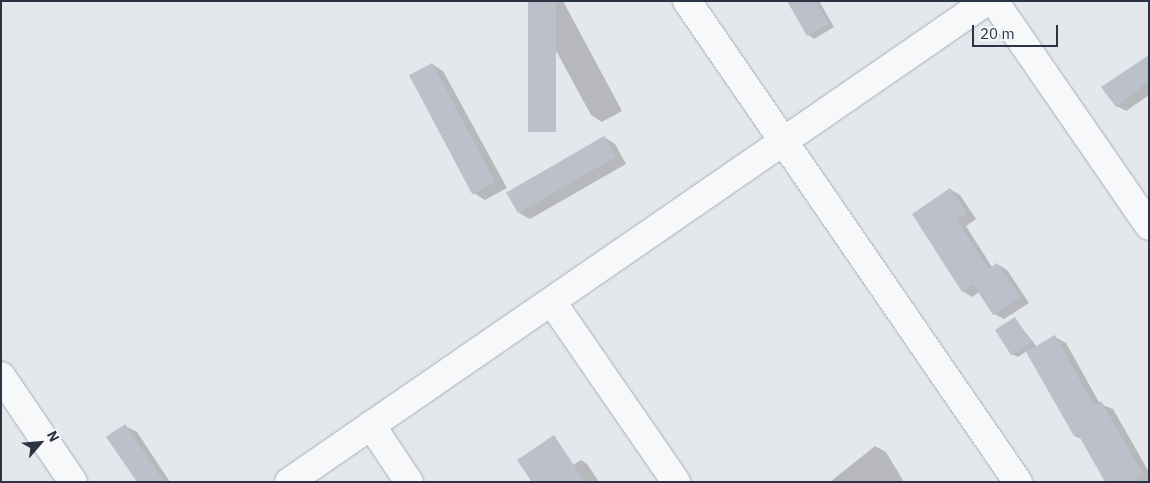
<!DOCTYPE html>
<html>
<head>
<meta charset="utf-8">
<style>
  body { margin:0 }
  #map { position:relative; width:1150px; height:483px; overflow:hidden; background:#e4e7ec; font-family:"IBM Plex Sans",sans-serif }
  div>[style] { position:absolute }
  .shadow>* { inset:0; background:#0003 }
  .building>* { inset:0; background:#bbc0ca; transform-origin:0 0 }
  .roads { filter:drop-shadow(0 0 1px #a9aeb7) drop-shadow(0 0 1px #a9aeb7) }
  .minor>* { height:28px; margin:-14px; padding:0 14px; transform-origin:14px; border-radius:14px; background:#f7f8fa }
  span { translate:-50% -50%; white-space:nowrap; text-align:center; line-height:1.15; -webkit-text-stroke:4px #f4f6f9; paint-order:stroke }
  .frame { position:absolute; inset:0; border:2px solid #2b3445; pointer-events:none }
  .north { position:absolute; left:15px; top:418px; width:50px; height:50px; -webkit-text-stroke:4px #f4f6f9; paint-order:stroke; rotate:63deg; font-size:14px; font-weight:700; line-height:20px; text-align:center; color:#2b3445 }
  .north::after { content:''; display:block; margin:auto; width:18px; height:22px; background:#2b3445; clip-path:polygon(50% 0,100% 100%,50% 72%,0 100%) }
  .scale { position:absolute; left:972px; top:25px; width:86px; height:22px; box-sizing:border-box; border:2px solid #2b3445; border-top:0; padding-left:6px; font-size:15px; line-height:18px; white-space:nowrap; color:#2b3445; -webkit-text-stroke:4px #f4f6f9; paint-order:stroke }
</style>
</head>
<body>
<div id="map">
  <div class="shadow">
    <div style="clip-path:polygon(529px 1px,563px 1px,622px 111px,602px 122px,591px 115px)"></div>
    <div style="clip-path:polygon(798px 1px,819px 1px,834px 27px,814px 39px,808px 35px,791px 5px)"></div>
    <div style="clip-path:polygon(1149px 56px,1149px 95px,1126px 111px,1117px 106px)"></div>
    <div style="clip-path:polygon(432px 64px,443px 71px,507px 188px,485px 200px,474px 193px)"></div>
    <div style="clip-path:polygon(604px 137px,615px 144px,626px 164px,530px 219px,519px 213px)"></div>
    <div style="clip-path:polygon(950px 189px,960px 195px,976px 219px,966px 226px,992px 267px,997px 264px,1007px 270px,1029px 303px,1004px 319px,994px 314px,979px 292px,972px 297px,962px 291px)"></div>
    <div style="clip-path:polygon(1015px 319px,1037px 347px,1055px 337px,1066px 343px,1100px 404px,1113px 409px,1149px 472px,1149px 482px,1107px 482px,1083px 440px,1075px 436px,1027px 351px,1018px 357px,1012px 354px)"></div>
    <div style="clip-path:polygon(125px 426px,137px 432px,170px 482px,138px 482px)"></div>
    <div style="clip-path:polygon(875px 446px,886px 452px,904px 482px,830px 482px)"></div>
    <div style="clip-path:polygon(581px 460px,587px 464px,599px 482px,571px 482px,563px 471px)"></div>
  </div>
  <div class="building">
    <div style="left:528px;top:1px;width:28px;height:131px"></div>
    <div style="clip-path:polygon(787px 1px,816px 1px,829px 24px,807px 36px)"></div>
    <div style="clip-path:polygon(1149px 55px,1149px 81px,1116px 107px,1101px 87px)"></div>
    <div style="left:432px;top:63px;width:135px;height:26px;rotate:62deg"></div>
    <div style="left:604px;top:136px;width:24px;height:113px;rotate:60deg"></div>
    <div style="clip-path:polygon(950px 188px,967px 213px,957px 220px,988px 269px,997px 263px,1020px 297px,993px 315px,973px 284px,962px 292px,912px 214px)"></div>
    <div style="left:1015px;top:317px;width:30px;height:24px;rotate:57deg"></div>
    <div style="clip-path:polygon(1055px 335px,1094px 406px,1101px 401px,1143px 474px,1130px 482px,1105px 482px,1078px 434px,1074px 436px,1026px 352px)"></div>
    <div style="clip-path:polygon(125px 424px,164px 482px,137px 482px,106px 437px)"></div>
    <div style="clip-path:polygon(554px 435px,585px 482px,532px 482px,517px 460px)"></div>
  </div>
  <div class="roads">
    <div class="minor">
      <div style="left:687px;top:1px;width:584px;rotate:55.47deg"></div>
      <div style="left:994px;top:1px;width:273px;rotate:55.4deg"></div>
      <div style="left:552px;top:302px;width:219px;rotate:55.4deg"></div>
      <div style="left:1px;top:376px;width:128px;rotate:55.8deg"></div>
      <div style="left:371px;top:425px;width:69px;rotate:56.3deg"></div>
      <div style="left:289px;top:482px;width:848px;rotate:-34.57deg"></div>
    </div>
  </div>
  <div class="frame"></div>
  <div class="north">N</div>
  <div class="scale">20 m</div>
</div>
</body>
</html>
